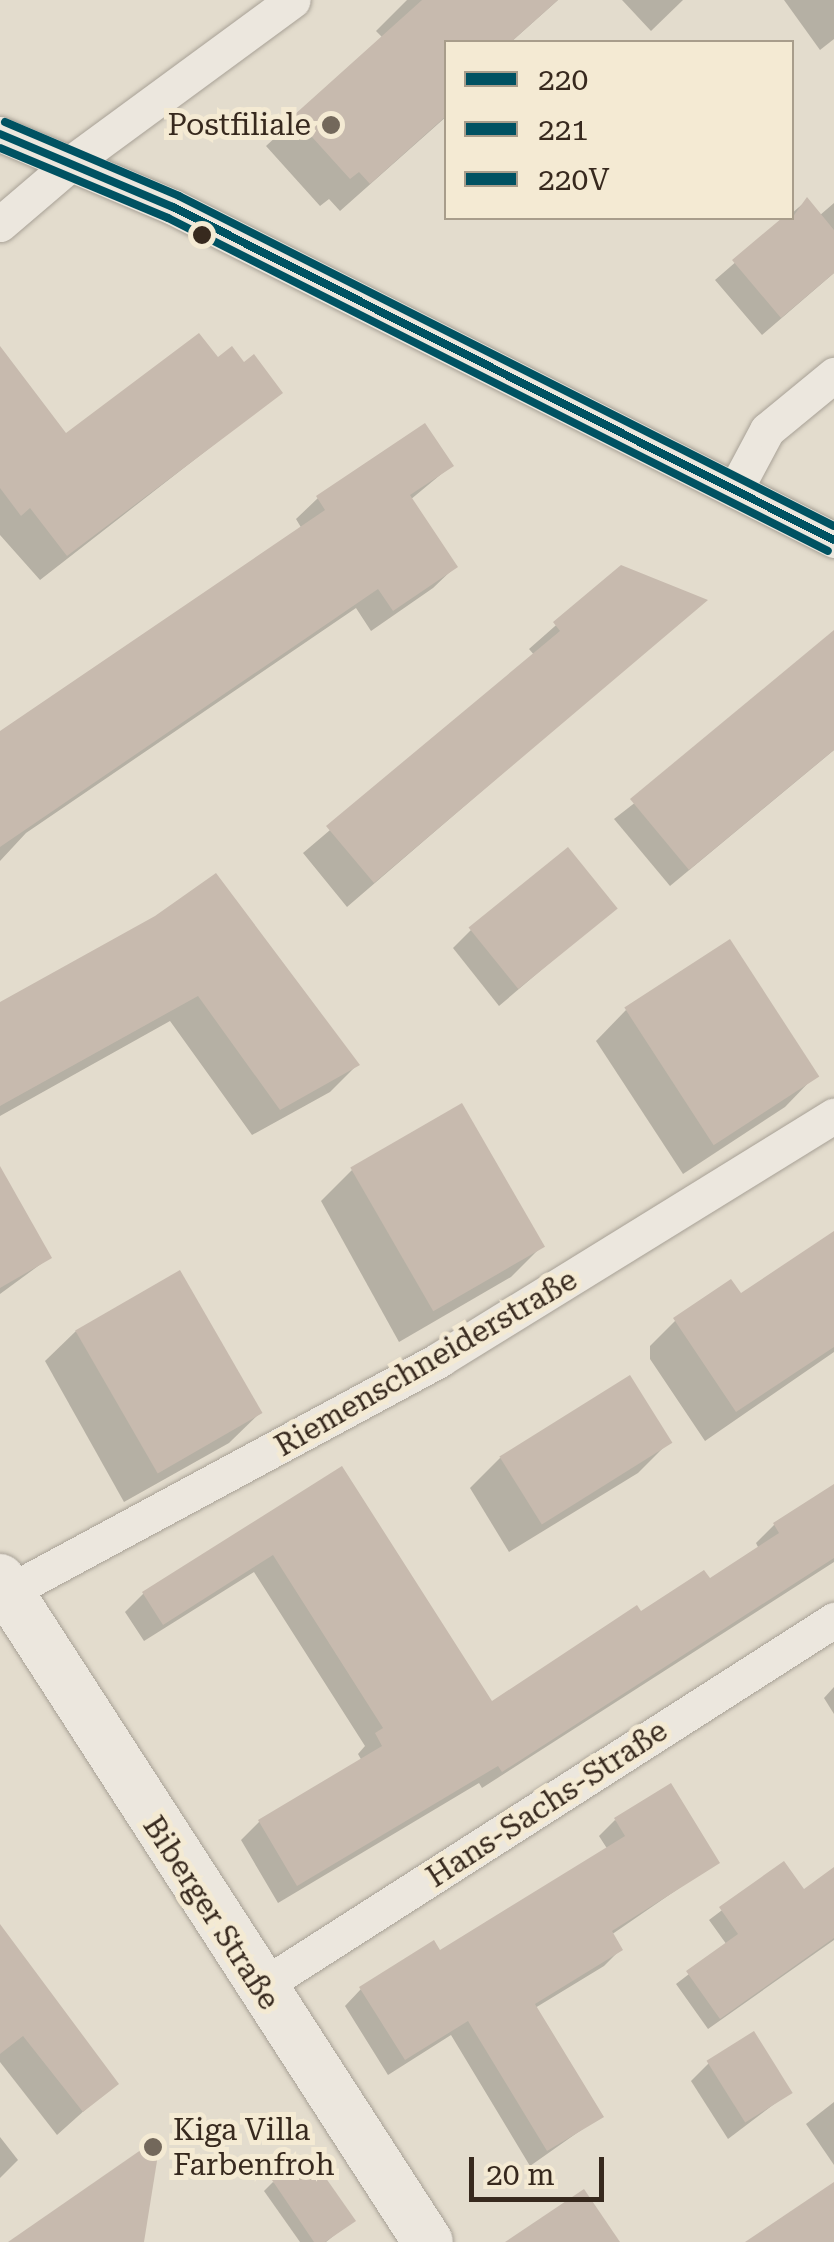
<!DOCTYPE html>
<html>
<head>
<meta charset="utf-8">
<style>
  body { margin:0 }
  #map { position:relative; width:834px; height:2242px; overflow:hidden; background:#e3dccd; font-family:"Roboto Serif",serif }
  div>[style] { position:absolute }
  .shadow>* { inset:0; background:#0003 }
  .building>* { inset:0; background:#c7baae; transform-origin:0 0 }
  .roads { filter:drop-shadow(0 0 2px #a8a196) drop-shadow(0 0 2px #a8a196) }
  .minor>* { height:35px; margin:-17.5px; padding:0 17.5px; transform-origin:17.5px; border-radius:17.5px; background:#ece7de }
  .secondary>* { height:50px; margin:-25px; padding:0 25px; transform-origin:25px; border-radius:25px; background:#ece7de }
  .bus-1>* { height:8px; margin:-4px; padding:0 4px; transform-origin:4px; border-radius:4px; background:#005262 }
  .bus-2>* { height:8px; margin:-4px; padding:0 4px; transform-origin:4px; border-radius:4px; background:#005262 }
  .bus-3>* { height:8px; margin:-4px; padding:0 4px; transform-origin:4px; border-radius:4px; background:#005262 }
  .dots>* { width:28px; height:28px; translate:-50% -50%; box-sizing:border-box; border:5px solid #f4ead3; border-radius:50% }
  span { translate:-50% -50%; white-space:nowrap; text-align:center; line-height:1.15; -webkit-text-stroke:10px #f4ead3; paint-order:stroke }
  .poi-label { font-size:30px; color:#37291e }
  .right { translate:-100% -50%; text-align:right }
  .left { translate:0 -50%; text-align:left }
  .street-label { font-size:30px; color:#37291e }
  .legend { position:absolute; left:444px; top:40px; width:350px; height:180px; box-sizing:border-box; background:#f4ead3; border:2px solid #a89d8b; margin:0; padding:12px 18px; list-style:none; font-size:30px; color:#37291e }
  .legend li { display:flex; align-items:center; gap:20px; height:50px }
  .legend b { width:50px; border:2px solid #a89d8b }
  .scale { position:absolute; left:469px; top:2157px; width:135px; height:45px; box-sizing:border-box; border:5px solid #37291e; border-top:0; padding-left:12px; font-size:30px; line-height:35px; white-space:nowrap; color:#37291e; -webkit-text-stroke:8px #f4ead3; paint-order:stroke }
</style>
</head>
<body>
<div id="map">
  <div class="shadow">
    <div style="clip-path:polygon(407px 0,558px 0,511px 42px,447px 42px,447px 116px,340px 211px,329px 199px,320px 206px,266px 146px,383px 38px,376px 31px)"></div>
    <div style="clip-path:polygon(622px 0,683px 0,651px 31px)"></div>
    <div style="clip-path:polygon(784px 0,834px 0,834px 39px,820px 50px)"></div>
    <div style="clip-path:polygon(806px 201px,819px 216px,834px 203px,834px 273px,762px 335px,715px 280px)"></div>
    <div style="clip-path:polygon(0 350px,65px 437px,217px 360px,243px 365px,280px 393px,40px 580px,0 535px)"></div>
    <div style="clip-path:polygon(451px 466px,410px 500px,455px 567px,433px 588px,371px 631px,356px 608px,26px 833px,0 861px,0 733px,302px 529px,296px 519px,318px 498px)"></div>
    <div style="clip-path:polygon(621px 568px,704px 600px,347px 907px,303px 853px,535px 656px,529px 649px)"></div>
    <div style="clip-path:polygon(834px 648px,834px 750px,670px 886px,614px 819px)"></div>
    <div style="clip-path:polygon(614px 908px,499px 1006px,453px 948px,471px 930px)"></div>
    <div style="clip-path:polygon(157px 919px,357px 1065px,330px 1092px,252px 1135px,170px 1021px,0 1116px,0 1005px)"></div>
    <div style="clip-path:polygon(626px 1010px,815px 1076px,785px 1107px,683px 1174px,596px 1041px)"></div>
    <div style="clip-path:polygon(352px 1170px,541px 1247px,511px 1277px,399px 1342px,321px 1201px)"></div>
    <div style="clip-path:polygon(0 1216px,49px 1258px,0 1294px)"></div>
    <div style="clip-path:polygon(834px 1234px,834px 1352px,705px 1441px,650px 1359px,650px 1346px,681px 1315px,741px 1297px)"></div>
    <div style="clip-path:polygon(76px 1331px,260px 1413px,229px 1443px,124px 1502px,45px 1361px)"></div>
    <div style="clip-path:polygon(669px 1442px,638px 1473px,509px 1552px,470px 1488px,500px 1458px)"></div>
    <div style="clip-path:polygon(341px 1470px,491px 1705px,709px 1581px,759px 1549px,756px 1543px,774px 1525px,834px 1487px,834px 1562px,482px 1788px,479px 1783px,278px 1903px,241px 1840px,259px 1822px,362px 1761px,358px 1754px,365px 1746px,254px 1572px,144px 1641px,125px 1612px,144px 1593px)"></div>
    <div style="clip-path:polygon(834px 1687px,834px 1714px,824px 1698px)"></div>
    <div style="clip-path:polygon(615px 1820px,717px 1862px,611px 1935px,620px 1950px,604px 1966px,535px 2008px,601px 2116px,530px 2166px,451px 2035px,388px 2075px,345px 2006px,361px 1989px,439px 1953px,608px 1850px,599px 1836px)"></div>
    <div style="clip-path:polygon(783px 1864px,803px 1892px,834px 1870px,834px 1940px,708px 2029px,676px 1984px,727px 1945px,709px 1920px)"></div>
    <div style="clip-path:polygon(0 1928px,115px 2083px,57px 2135px,0 2062px)"></div>
    <div style="clip-path:polygon(709px 2063px,790px 2092px,728px 2139px,691px 2081px)"></div>
    <div style="clip-path:polygon(834px 2102px,834px 2165px,806px 2124px)"></div>
    <div style="clip-path:polygon(0 2137px,18px 2160px,0 2178px)"></div>
    <div style="clip-path:polygon(273px 2182px,352px 2221px,326px 2242px,300px 2242px,264px 2191px)"></div>
  </div>
  <div class="building">
    <div style="clip-path:polygon(422px 0,558px 0,511px 42px,446px 42px,446px 116px,370px 184px,359px 172px,350px 179px,293px 116px)"></div>
    <div style="clip-path:polygon(807px 197px,834px 230px,834px 273px,781px 318px,732px 260px,782px 218px,792px 218px)"></div>
    <div style="clip-path:polygon(199px 333px,218px 357px,232px 346px,244px 362px,254px 354px,283px 393px,67px 556px,30px 508px,21px 516px,0 488px,0 346px,66px 433px)"></div>
    <div style="clip-path:polygon(425px 423px,454px 466px,410px 495px,458px 567px,393px 611px,378px 589px,0 847px,0 731px,325px 510px,316px 496px)"></div>
    <div style="clip-path:polygon(621px 565px,708px 600px,374px 883px,326px 826px,560px 631px,553px 622px)"></div>
    <div style="clip-path:polygon(834px 630px,834px 750px,689px 870px,630px 799px)"></div>
    <div style="left:568px;top:847px;width:79px;height:128px;rotate:51deg"></div>
    <div style="clip-path:polygon(216px 873px,360px 1065px,280px 1110px,198px 996px,0 1106px,0 1002px,155px 916px)"></div>
    <div style="left:730px;top:939px;width:164px;height:126px;rotate:57deg"></div>
    <div style="left:462px;top:1103px;width:166px;height:129px;rotate:60deg"></div>
    <div style="clip-path:polygon(0 1166px,52px 1258px,0 1288px)"></div>
    <div style="clip-path:polygon(834px 1231px,834px 1347px,736px 1412px,673px 1318px,731px 1279px,741px 1293px)"></div>
    <div style="left:180px;top:1270px;width:165px;height:121px;rotate:60deg"></div>
    <div style="left:630px;top:1375px;width:80px;height:154px;rotate:58deg"></div>
    <div style="clip-path:polygon(342px 1466px,492px 1701px,637px 1605px,641px 1611px,704px 1570px,710px 1578px,779px 1533px,773px 1523px,834px 1484px,834px 1558px,502px 1772px,498px 1766px,297px 1886px,258px 1820px,382px 1746px,375px 1733px,383px 1728px,273px 1555px,163px 1625px,142px 1592px)"></div>
    <div style="clip-path:polygon(671px 1783px,720px 1863px,612px 1931px,623px 1950px,535px 2004px,604px 2117px,547px 2151px,468px 2021px,405px 2060px,359px 1987px,434px 1940px,440px 1950px,625px 1836px,614px 1818px)"></div>
    <div style="clip-path:polygon(784px 1861px,804px 1889px,834px 1867px,834px 1938px,720px 2019px,686px 1971px,738px 1934px,719px 1907px)"></div>
    <div style="clip-path:polygon(0 1924px,119px 2084px,83px 2112px,23px 2036px,0 2054px)"></div>
    <div style="left:754px;top:2031px;width:73px;height:56px;rotate:58deg"></div>
    <div style="clip-path:polygon(161px 2136px,144px 2242px,8px 2242px)"></div>
    <div style="clip-path:polygon(309px 2154px,356px 2221px,325px 2242px,314px 2242px,272px 2180px)"></div>
    <div style="clip-path:polygon(834px 2182px,834px 2242px,745px 2242px)"></div>
    <div style="clip-path:polygon(584px 2189px,620px 2242px,505px 2242px)"></div>
  </div>
  <div class="roads">
    <div class="minor">
      <div style="left:0;top:134px;width:188px;rotate:22.9deg"></div>
      <div style="left:173px;top:207px;width:740px;rotate:26.74deg"></div>
      <div style="left:0;top:224px;width:99px;rotate:-40.5deg"></div>
      <div style="left:75px;top:160px;width:270px;rotate:-36.3deg"></div>
      <div style="left:735px;top:490px;width:68px;rotate:-61.9deg"></div>
      <div style="left:767px;top:430px;width:87px;rotate:-39.4deg"></div>
      <div style="left:8px;top:1592px;width:491px;rotate:-28.3deg"></div>
      <div style="left:440px;top:1359px;width:463px;rotate:-31.7deg"></div>
      <div style="left:259px;top:1988px;width:683px;rotate:-32.62deg"></div>
    </div>
    <div class="secondary">
      <div style="left:0;top:1579px;width:789px;rotate:57.16deg"></div>
    </div>
  </div>
  <div class="bus-1">
    <div style="left:0;top:134px;width:188px;rotate:22.9deg"></div>
    <div style="left:173px;top:207px;width:740px;rotate:26.74deg"></div>
  </div>
  <div class="bus-2">
    <div style="left:0;top:148px;width:182px;rotate:22.6deg"></div>
    <div style="left:168px;top:218px;width:739px;rotate:26.77deg"></div>
  </div>
  <div class="bus-3">
    <div style="left:5px;top:122px;width:189px;rotate:23deg"></div>
    <div style="left:179px;top:196px;width:733px;rotate:26.74deg"></div>
  </div>
  <div class="dots">
    <div style="left:331px;top:125px;background:#73685b"></div>
    <div style="left:202px;top:235px;background:#37291e"></div>
    <div style="left:153px;top:2147px;background:#73685b"></div>
  </div>
  <div class="poi-label">
    <span class="right" style="left:311px;top:125px">Postfiliale</span>
    <span class="left" style="left:173px;top:2147px">Kiga Villa<br>Farbenfroh</span>
  </div>
  <div class="street-label">
    <span style="left:426px;top:1363px;rotate:-30deg">Riemenschneiderstraße</span>
    <span style="left:547px;top:1804px;rotate:-33deg">Hans-Sachs-Straße</span>
    <span style="left:211px;top:1913px;rotate:57deg">Biberger Straße</span>
  </div>
  <ul class="legend">
  <li><b style="height:12px;background:#005262"></b>220</li>
  <li><b style="height:12px;background:#005262"></b>221</li>
  <li><b style="height:12px;background:#005262"></b>220V</li>
  </ul>
  <div class="scale">20 m</div>
</div>
</body>
</html>
